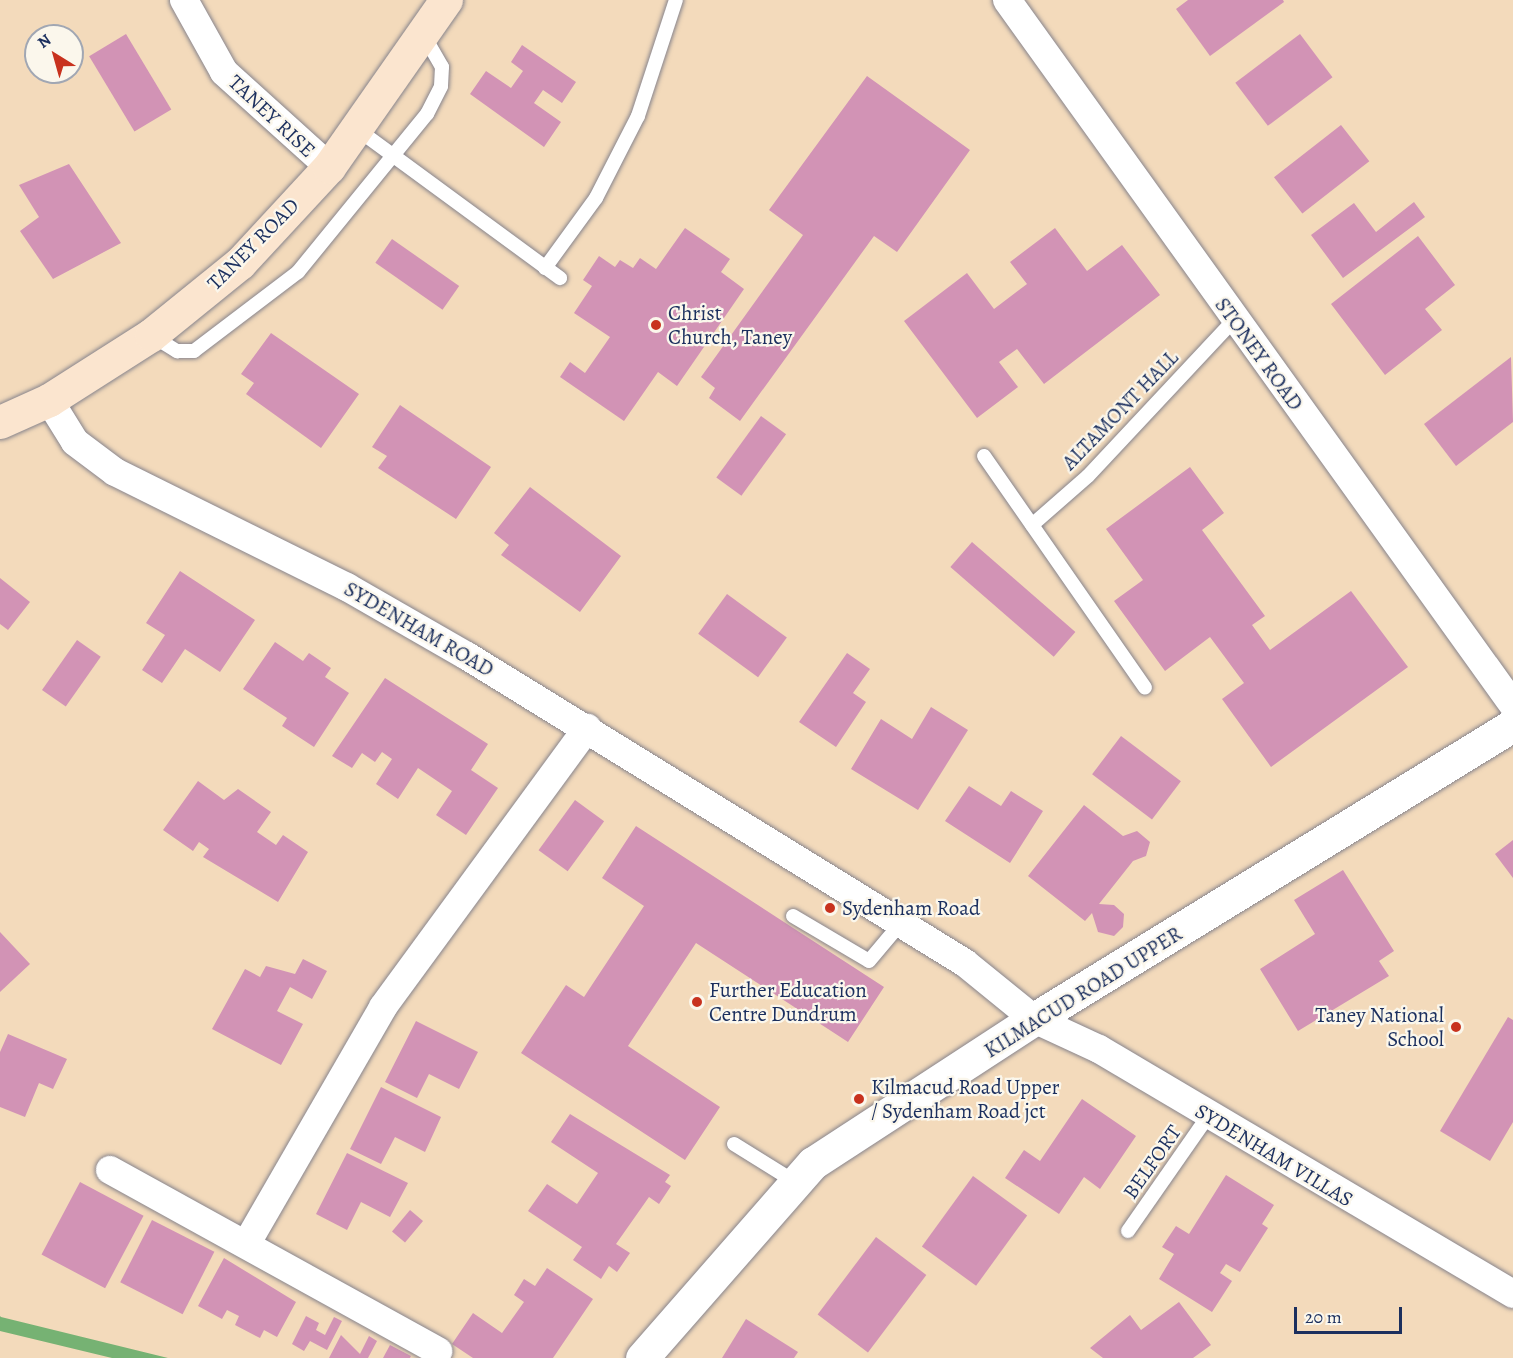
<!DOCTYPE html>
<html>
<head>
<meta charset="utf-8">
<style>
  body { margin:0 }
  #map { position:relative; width:1513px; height:1358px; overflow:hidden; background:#f3dabb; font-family:Alegreya,serif }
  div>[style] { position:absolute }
  .forest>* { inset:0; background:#76b273 }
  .building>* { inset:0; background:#d293b5; transform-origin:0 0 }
  .roads { filter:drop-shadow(0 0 2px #87848c) drop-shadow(0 0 2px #87848c) }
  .service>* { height:14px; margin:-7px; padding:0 7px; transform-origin:7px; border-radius:7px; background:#fff }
  .minor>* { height:28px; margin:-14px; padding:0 14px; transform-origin:14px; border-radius:14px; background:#fff }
  .tertiary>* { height:33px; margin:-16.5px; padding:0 16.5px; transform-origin:16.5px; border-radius:16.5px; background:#fff }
  .secondary>* { height:33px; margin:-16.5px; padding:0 16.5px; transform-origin:16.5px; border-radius:16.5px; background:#fbe5cf }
  .dots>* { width:16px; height:16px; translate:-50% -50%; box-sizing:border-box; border:3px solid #fbf7ec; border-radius:50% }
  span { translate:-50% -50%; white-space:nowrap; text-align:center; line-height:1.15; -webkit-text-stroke:4.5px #fbf7ec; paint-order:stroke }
  .street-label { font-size:21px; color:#1b2f5e }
  .poi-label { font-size:21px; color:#1b2f5e }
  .left { translate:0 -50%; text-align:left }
  .right { translate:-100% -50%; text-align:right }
  .north { position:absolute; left:24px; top:24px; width:60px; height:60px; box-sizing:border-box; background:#fbf7ec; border:2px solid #a1a7b3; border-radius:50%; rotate:323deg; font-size:16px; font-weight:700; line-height:24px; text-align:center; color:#1b2f5e }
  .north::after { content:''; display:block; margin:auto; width:21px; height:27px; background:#c8321e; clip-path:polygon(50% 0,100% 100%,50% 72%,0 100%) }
  .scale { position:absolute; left:1294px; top:1307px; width:108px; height:27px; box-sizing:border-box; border:3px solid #1b2f5e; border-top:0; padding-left:8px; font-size:18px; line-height:21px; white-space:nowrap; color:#1b2f5e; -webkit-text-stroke:4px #fbf7ec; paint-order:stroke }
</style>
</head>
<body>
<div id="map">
  <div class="forest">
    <div style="clip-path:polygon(0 1316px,1px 1317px,168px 1358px,112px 1358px,0 1331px)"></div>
  </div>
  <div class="building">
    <div style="clip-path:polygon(1188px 0,1283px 0,1284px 2px,1210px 56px,1176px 9px)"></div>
    <div style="left:126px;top:34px;width:88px;height:43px;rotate:59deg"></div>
    <div style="left:1300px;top:34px;width:54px;height:81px;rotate:53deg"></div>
    <div style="clip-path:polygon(522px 45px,576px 82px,562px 103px,543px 90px,534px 103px,561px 122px,544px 147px,470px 94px,486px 71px,511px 88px,523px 71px,511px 62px)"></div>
    <div style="clip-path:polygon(867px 76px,970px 150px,897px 252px,874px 236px,740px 421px,709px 398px,715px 388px,701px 377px,803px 235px,769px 210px)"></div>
    <div style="left:1341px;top:125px;width:46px;height:85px;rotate:52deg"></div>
    <div style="clip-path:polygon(69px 164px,121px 243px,53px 279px,20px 231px,39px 217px,19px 185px)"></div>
    <div style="clip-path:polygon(1414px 202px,1425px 217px,1343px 278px,1311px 235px,1354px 203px,1376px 232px)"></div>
    <div style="clip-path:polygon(685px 228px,730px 259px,721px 272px,744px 289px,677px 386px,658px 372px,624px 421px,560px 377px,570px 362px,585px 373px,610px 337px,574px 313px,592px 286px,583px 280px,599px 256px,615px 267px,620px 260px,633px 268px,640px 258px,656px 269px)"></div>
    <div style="clip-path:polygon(1055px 228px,1087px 271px,1122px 245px,1160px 295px,1044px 384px,1017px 349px,999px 362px,1018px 387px,977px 418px,904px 321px,967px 273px,994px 309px,1027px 284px,1010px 262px)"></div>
    <div style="clip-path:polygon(1418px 236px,1455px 285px,1425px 309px,1442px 330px,1385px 375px,1331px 304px)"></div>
    <div style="left:392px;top:239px;width:82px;height:29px;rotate:35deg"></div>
    <div style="clip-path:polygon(271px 333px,359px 394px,321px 448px,246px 394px,254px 383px,241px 374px)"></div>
    <div style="clip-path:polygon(1511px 357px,1513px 422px,1456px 466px,1424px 424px)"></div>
    <div style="clip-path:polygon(400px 405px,491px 467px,456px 519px,378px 468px,387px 456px,372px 447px)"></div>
    <div style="left:761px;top:416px;width:31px;height:76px;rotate:36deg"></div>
    <div style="clip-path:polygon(1190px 467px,1224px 513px,1202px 530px,1265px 616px,1252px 625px,1270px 650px,1351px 591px,1408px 667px,1271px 767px,1222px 699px,1244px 683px,1210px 637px,1165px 671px,1114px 601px,1143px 580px,1106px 529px)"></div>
    <div style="clip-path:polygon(530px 487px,621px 556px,580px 612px,501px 555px,509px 545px,494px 533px)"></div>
    <div style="left:972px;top:542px;width:137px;height:33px;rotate:41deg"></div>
    <div style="clip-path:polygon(180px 571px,255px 620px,220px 672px,185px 649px,162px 683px,142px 670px,165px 635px,146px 623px)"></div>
    <div style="clip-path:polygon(0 578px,30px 602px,8px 630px,0 624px)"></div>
    <div style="left:727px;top:594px;width:74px;height:49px;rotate:36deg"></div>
    <div style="left:77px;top:640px;width:29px;height:61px;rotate:35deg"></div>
    <div style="clip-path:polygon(275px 642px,303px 661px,309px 653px,331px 668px,325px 677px,349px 693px,314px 747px,282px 726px,287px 718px,243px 689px)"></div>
    <div style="clip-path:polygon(847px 653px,870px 669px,853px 693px,866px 702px,836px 747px,799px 722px)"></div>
    <div style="clip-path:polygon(385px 678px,488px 744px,471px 770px,498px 788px,466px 835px,436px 815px,452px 791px,418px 768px,398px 799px,376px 784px,392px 759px,382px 752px,375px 762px,362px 753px,352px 768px,332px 756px)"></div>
    <div style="clip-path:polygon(931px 707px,968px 730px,918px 810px,851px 769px,881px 719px,912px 739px)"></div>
    <div style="left:1121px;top:736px;width:75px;height:48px;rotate:37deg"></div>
    <div style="clip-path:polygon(198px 781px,224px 800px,238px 789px,271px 812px,257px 832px,276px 845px,283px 835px,308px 852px,278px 902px,203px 857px,209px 849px,199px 842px,193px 851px,163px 830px)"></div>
    <div style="clip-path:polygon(969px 786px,1001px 806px,1011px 791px,1043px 811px,1010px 863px,945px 821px)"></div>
    <div style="left:575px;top:800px;width:36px;height:62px;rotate:36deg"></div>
    <div style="clip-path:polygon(1084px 805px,1123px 836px,1137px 831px,1150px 842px,1146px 856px,1133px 861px,1099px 904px,1114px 905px,1124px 914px,1123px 927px,1114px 936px,1098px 932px,1092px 913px,1085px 921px,1028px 876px)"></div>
    <div style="clip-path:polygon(636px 826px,884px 987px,848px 1042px,696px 943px,628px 1046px,720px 1107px,685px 1160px,521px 1053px,566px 985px,584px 997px,644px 906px,602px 878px)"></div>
    <div style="clip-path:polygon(1513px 840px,1513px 878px,1495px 854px)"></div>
    <div style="clip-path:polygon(1343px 870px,1394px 951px,1379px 961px,1389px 976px,1298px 1031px,1260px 969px,1315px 934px,1294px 900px)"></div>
    <div style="clip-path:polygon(0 932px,30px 964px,0 992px)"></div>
    <div style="clip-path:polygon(303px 959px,327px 971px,312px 999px,290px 987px,277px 1011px,303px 1024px,281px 1065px,212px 1029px,245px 969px,260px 977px,266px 966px,295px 974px)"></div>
    <div style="clip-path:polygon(1508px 1017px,1513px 1020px,1513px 1122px,1490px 1161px,1440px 1131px)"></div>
    <div style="clip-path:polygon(416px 1021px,478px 1052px,459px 1089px,429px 1074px,417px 1098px,385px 1082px)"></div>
    <div style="clip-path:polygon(8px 1034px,67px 1059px,53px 1089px,39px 1083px,25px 1117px,0 1107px,0 1052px)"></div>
    <div style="clip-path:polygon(381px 1087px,441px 1117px,425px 1152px,395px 1137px,381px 1164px,350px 1149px)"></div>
    <div style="clip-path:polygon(1082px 1099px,1136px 1136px,1100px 1189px,1084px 1177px,1059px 1214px,1005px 1178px,1024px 1150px,1040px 1161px)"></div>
    <div style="clip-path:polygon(570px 1114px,670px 1175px,665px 1182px,671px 1186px,659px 1204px,649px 1197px,616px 1244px,630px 1253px,617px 1272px,609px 1266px,601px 1279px,573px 1260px,582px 1247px,528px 1211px,547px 1184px,577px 1204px,598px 1173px,551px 1142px)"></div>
    <div style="clip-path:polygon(347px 1153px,408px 1183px,390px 1217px,361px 1202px,347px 1230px,316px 1214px)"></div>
    <div style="clip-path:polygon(1226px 1175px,1274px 1205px,1262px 1224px,1268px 1228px,1240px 1272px,1226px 1264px,1220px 1273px,1232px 1281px,1212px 1312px,1159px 1279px,1174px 1254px,1162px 1247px,1176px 1226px,1189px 1234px)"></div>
    <div style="left:973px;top:1176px;width:67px;height:87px;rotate:36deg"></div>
    <div style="left:80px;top:1182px;width:72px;height:82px;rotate:28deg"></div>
    <div style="left:410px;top:1210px;width:17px;height:28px;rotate:40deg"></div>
    <div style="left:152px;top:1220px;width:70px;height:70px;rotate:27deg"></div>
    <div style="left:876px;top:1237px;width:63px;height:97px;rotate:37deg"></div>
    <div style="clip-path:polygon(224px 1258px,296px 1302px,277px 1337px,264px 1330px,260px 1338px,235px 1325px,239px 1316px,227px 1310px,222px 1319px,198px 1306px)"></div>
    <div style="clip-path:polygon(547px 1268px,593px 1299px,553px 1358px,473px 1358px,452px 1344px,473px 1313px,502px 1333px,524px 1302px,514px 1295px,524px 1279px,535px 1286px)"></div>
    <div style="clip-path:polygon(1179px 1302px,1211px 1345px,1193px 1358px,1103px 1358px,1090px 1348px,1130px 1315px,1141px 1330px)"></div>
    <div style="clip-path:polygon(306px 1316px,319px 1323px,316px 1330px,325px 1335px,334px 1317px,342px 1321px,327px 1350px,310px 1341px,304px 1351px,292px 1344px)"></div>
    <div style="clip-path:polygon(746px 1319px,798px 1352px,794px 1358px,722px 1358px)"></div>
    <div style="clip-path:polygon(341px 1335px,360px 1354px,369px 1336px,377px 1341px,368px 1358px,329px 1358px)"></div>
    <div style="clip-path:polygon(390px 1345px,411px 1356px,410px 1358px,383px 1358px)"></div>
  </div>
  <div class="roads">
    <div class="service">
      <div style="left:357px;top:129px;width:252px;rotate:36.3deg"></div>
      <div style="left:545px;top:268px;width:87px;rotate:-53.9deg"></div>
      <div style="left:596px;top:198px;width:92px;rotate:-62.9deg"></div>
      <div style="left:638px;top:116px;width:122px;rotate:-71.9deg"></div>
      <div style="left:151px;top:335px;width:31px;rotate:32deg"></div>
      <div style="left:177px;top:351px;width:17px"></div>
      <div style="left:194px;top:351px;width:131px;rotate:-37.2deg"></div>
      <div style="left:298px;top:272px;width:204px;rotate:-50.8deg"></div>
      <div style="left:427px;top:114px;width:31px;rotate:-63deg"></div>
      <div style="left:441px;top:86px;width:19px;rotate:-87deg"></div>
      <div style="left:442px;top:67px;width:38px;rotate:-120deg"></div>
      <div style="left:984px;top:456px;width:282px;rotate:55.2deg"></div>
      <div style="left:1032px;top:525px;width:74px;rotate:-41.2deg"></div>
      <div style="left:1088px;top:476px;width:214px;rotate:-46.9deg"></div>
      <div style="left:793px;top:916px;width:88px;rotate:30.6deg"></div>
      <div style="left:869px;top:961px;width:50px;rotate:-49.9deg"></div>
      <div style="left:734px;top:1144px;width:72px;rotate:31.9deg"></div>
      <div style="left:1128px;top:1231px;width:141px;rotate:-55.1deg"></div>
    </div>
    <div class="minor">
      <div style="left:184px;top:0;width:82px;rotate:60.9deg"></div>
      <div style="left:224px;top:72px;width:142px;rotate:42.1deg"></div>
      <div style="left:1007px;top:0;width:868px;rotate:54.33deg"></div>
      <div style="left:49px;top:400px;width:49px;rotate:58.2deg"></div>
      <div style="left:75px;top:442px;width:50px;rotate:36.9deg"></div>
      <div style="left:115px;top:472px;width:259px;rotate:26.4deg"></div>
      <div style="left:347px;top:587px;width:138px;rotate:29.9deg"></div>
      <div style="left:467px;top:656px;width:585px;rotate:31.65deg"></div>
      <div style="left:965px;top:963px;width:89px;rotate:39.1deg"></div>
      <div style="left:1034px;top:1019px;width:72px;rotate:24.8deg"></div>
      <div style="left:1099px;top:1049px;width:481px;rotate:30.6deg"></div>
      <div style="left:110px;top:1170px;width:375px;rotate:28.9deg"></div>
      <div style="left:247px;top:1243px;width:272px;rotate:-60deg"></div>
      <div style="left:383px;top:1007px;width:346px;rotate:-53.8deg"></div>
    </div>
    <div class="tertiary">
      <div style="left:642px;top:1358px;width:259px;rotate:-48.8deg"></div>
      <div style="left:813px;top:1163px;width:264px;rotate:-33.1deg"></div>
      <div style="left:1034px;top:1019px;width:562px;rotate:-31.54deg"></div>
    </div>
    <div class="secondary">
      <div style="left:0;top:422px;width:54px;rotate:-24.2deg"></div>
      <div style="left:49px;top:400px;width:121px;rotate:-32.5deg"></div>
      <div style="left:151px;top:335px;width:114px;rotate:-39deg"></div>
      <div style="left:240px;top:263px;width:131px;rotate:-47.2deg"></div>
      <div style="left:329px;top:167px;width:204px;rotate:-55deg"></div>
    </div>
  </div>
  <div class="dots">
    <div style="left:656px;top:325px;background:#c8321e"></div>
    <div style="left:830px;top:908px;background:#c8321e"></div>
    <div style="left:697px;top:1002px;background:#c8321e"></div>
    <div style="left:1456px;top:1027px;background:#c8321e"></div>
    <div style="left:859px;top:1099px;background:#c8321e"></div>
  </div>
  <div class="street-label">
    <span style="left:272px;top:116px;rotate:43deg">TANEY RISE</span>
    <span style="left:253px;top:244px;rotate:-45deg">TANEY ROAD</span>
    <span style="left:1259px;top:354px;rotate:54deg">STONEY ROAD</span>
    <span style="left:1120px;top:410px;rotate:-46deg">ALTAMONT HALL</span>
    <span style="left:419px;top:629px;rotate:30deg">SYDENHAM ROAD</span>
    <span style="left:1083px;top:992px;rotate:-32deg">KILMACUD ROAD UPPER</span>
    <span style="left:1274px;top:1155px;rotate:31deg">SYDENHAM VILLAS</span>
    <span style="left:1152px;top:1162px;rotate:-55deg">BELFORT</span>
  </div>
  <div class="poi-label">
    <span class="left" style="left:668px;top:325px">Christ<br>Church, Taney</span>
    <span class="left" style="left:842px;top:908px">Sydenham Road</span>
    <span class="left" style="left:709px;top:1002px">Further Education<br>Centre Dundrum</span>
    <span class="right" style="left:1444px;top:1027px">Taney National<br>School</span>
    <span class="left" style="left:871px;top:1099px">Kilmacud Road Upper<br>/ Sydenham Road jct</span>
  </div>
  <div class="north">N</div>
  <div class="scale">20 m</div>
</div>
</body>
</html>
